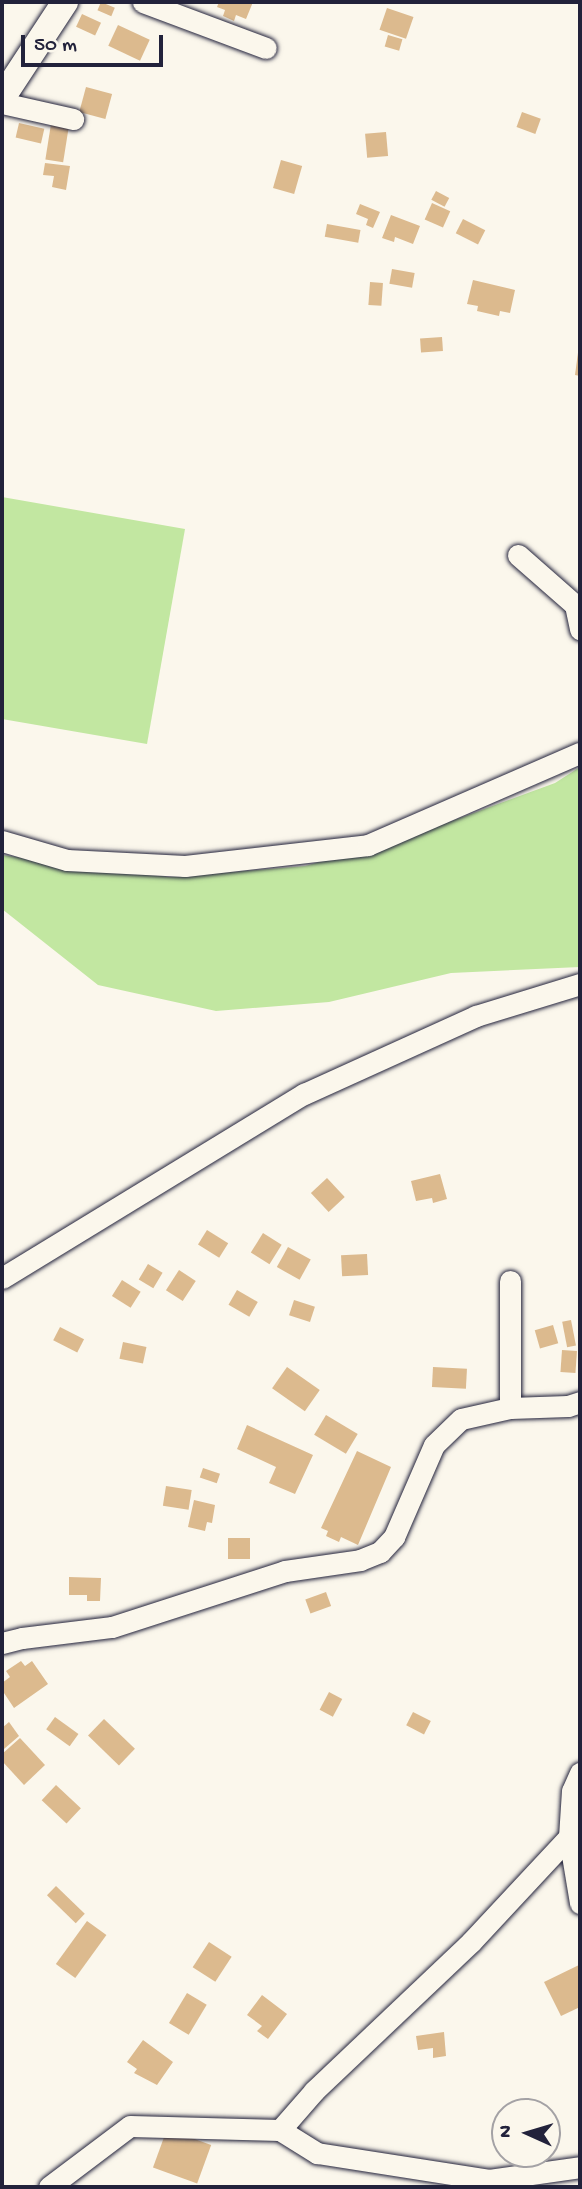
<!DOCTYPE html>
<html>
<head>
<meta charset="utf-8">
<style>
  body { margin:0 }
  #map { position:relative; width:582px; height:2189px; overflow:hidden; background:#fbf7ec; font-family:"Gochi Hand",sans-serif }
  div>[style] { position:absolute }
  .green>* { inset:0; background:#c2e7a1 }
  .building>* { inset:0; background:#dcba8e; transform-origin:0 0 }
  .roads { filter:drop-shadow(0 0 2px #22223b) drop-shadow(0 0 2px #22223b) }
  .minor>* { height:21px; margin:-10.5px; padding:0 10.5px; transform-origin:10.5px; border-radius:10.5px; background:#fbf7ec }
  .tertiary>* { height:26px; margin:-13px; padding:0 13px; transform-origin:13px; border-radius:13px; background:#fbf7ec }
  span { translate:-50% -50%; white-space:nowrap; text-align:center; line-height:1.15; -webkit-text-stroke:5px #fbf7ec; paint-order:stroke }
  .frame { position:absolute; inset:0; border:4px solid #22223b; pointer-events:none }
  .north { position:absolute; left:491px; top:2098px; width:70px; height:70px; box-sizing:border-box; background:#fbf7ec; border:2px solid #a4a2a5; border-radius:50%; rotate:274deg; font-size:19px; font-weight:700; line-height:28px; text-align:center; color:#22223b }
  .north::after { content:''; display:block; margin:auto; width:24px; height:32px; background:#22223b; clip-path:polygon(50% 0,100% 100%,50% 72%,0 100%) }
  .scale { position:absolute; left:21px; top:35px; width:142px; height:32px; box-sizing:border-box; border:4px solid #22223b; border-top:0; padding-left:9px; font-size:21px; line-height:24px; white-space:nowrap; color:#22223b; -webkit-text-stroke:5px #fbf7ec; paint-order:stroke }
</style>
</head>
<body>
<div id="map">
  <div class="green">
    <div style="clip-path:polygon(2px 497px,185px 529px,147px 744px,2px 719px)"></div>
    <div style="clip-path:polygon(580px 767px,580px 967px,451px 973px,329px 1002px,216px 1011px,98px 985px,2px 909px,2px 855px,169px 877px,305px 866px,414px 835px,555px 783px)"></div>
  </div>
  <div class="building">
    <div style="left:101px;top:2px;width:15px;height:9px;rotate:23deg"></div>
    <div style="clip-path:polygon(219px 2px,253px 2px,246px 19px,236px 15px,234px 21px,223px 16px,225px 10px,217px 7px)"></div>
    <div style="left:387px;top:8px;width:28px;height:23px;rotate:19deg"></div>
    <div style="left:82px;top:14px;width:21px;height:14px;rotate:25deg"></div>
    <div style="left:118px;top:25px;width:35px;height:23px;rotate:25deg"></div>
    <div style="left:388px;top:35px;width:15px;height:12px;rotate:16deg"></div>
    <div style="left:86px;top:87px;width:27px;height:26px;rotate:15deg"></div>
    <div style="left:522px;top:112px;width:20px;height:16px;rotate:20deg"></div>
    <div style="left:19px;top:123px;width:26px;height:15px;rotate:13deg"></div>
    <div style="left:51px;top:124px;width:18px;height:36px;rotate:9deg"></div>
    <div style="left:386px;top:132px;width:24px;height:21px;rotate:85deg"></div>
    <div style="left:281px;top:160px;width:22px;height:29px;rotate:16deg"></div>
    <div style="clip-path:polygon(45px 163px,70px 166px,66px 190px,52px 187px,54px 176px,43px 175px)"></div>
    <div style="left:436px;top:191px;width:15px;height:10px;rotate:28deg"></div>
    <div style="left:432px;top:203px;width:20px;height:18px;rotate:24deg"></div>
    <div style="clip-path:polygon(360px 204px,380px 212px,373px 228px,366px 225px,368px 219px,356px 214px)"></div>
    <div style="clip-path:polygon(391px 215px,420px 226px,413px 244px,395px 237px,394px 242px,382px 238px)"></div>
    <div style="left:463px;top:219px;width:25px;height:16px;rotate:27deg"></div>
    <div style="left:327px;top:224px;width:34px;height:13px;rotate:10deg"></div>
    <div style="left:392px;top:269px;width:23px;height:15px;rotate:10deg"></div>
    <div style="clip-path:polygon(473px 280px,515px 290px,510px 313px,500px 311px,499px 316px,477px 311px,478px 306px,467px 304px)"></div>
    <div style="left:370px;top:282px;width:13px;height:23px;rotate:4deg"></div>
    <div style="left:442px;top:337px;width:14px;height:22px;rotate:86deg"></div>
    <div style="clip-path:polygon(579px 345px,580px 345px,580px 376px,575px 375px)"></div>
    <div style="clip-path:polygon(440px 1174px,447px 1199px,433px 1203px,432px 1198px,416px 1201px,411px 1181px)"></div>
    <div style="left:327px;top:1178px;width:26px;height:22px;rotate:47deg"></div>
    <div style="left:207px;top:1230px;width:25px;height:17px;rotate:32deg"></div>
    <div style="left:263px;top:1233px;width:22px;height:23px;rotate:32deg"></div>
    <div style="left:288px;top:1247px;width:26px;height:23px;rotate:29deg"></div>
    <div style="left:367px;top:1254px;width:21px;height:26px;rotate:87deg"></div>
    <div style="left:148px;top:1264px;width:17px;height:18px;rotate:31deg"></div>
    <div style="left:179px;top:1270px;width:20px;height:24px;rotate:33deg"></div>
    <div style="left:122px;top:1280px;width:22px;height:19px;rotate:32deg"></div>
    <div style="left:237px;top:1290px;width:24px;height:17px;rotate:30deg"></div>
    <div style="left:294px;top:1300px;width:22px;height:16px;rotate:18deg"></div>
    <div style="left:571px;top:1320px;width:26px;height:9px;rotate:79deg"></div>
    <div style="left:553px;top:1325px;width:19px;height:19px;rotate:74deg"></div>
    <div style="left:60px;top:1327px;width:27px;height:15px;rotate:27deg"></div>
    <div style="left:123px;top:1342px;width:24px;height:17px;rotate:12deg"></div>
    <div style="left:562px;top:1350px;width:15px;height:22px;rotate:4deg"></div>
    <div style="left:287px;top:1367px;width:40px;height:26px;rotate:35deg"></div>
    <div style="left:433px;top:1367px;width:34px;height:20px;rotate:3deg"></div>
    <div style="left:326px;top:1415px;width:37px;height:23px;rotate:31deg"></div>
    <div style="clip-path:polygon(247px 1425px,313px 1455px,295px 1494px,269px 1483px,276px 1467px,237px 1449px)"></div>
    <div style="clip-path:polygon(357px 1451px,391px 1467px,358px 1545px,341px 1537px,339px 1542px,326px 1536px,328px 1531px,321px 1528px)"></div>
    <div style="left:203px;top:1468px;width:18px;height:10px;rotate:19deg"></div>
    <div style="left:166px;top:1486px;width:26px;height:20px;rotate:9deg"></div>
    <div style="clip-path:polygon(194px 1500px,215px 1505px,212px 1523px,207px 1522px,205px 1531px,188px 1527px)"></div>
    <div style="left:228px;top:1538px;width:22px;height:21px"></div>
    <div style="clip-path:polygon(69px 1577px,101px 1578px,100px 1601px,87px 1601px,87px 1595px,69px 1595px)"></div>
    <div style="left:326px;top:1592px;width:15px;height:22px;rotate:70deg"></div>
    <div style="clip-path:polygon(21px 1661px,25px 1666px,32px 1661px,48px 1684px,14px 1708px,2px 1690px,2px 1683px,10px 1677px,6px 1671px)"></div>
    <div style="left:329px;top:1692px;width:15px;height:20px;rotate:28deg"></div>
    <div style="left:413px;top:1712px;width:20px;height:15px;rotate:27deg"></div>
    <div style="left:55px;top:1717px;width:29px;height:15px;rotate:36deg"></div>
    <div style="left:104px;top:1719px;width:43px;height:23px;rotate:44deg"></div>
    <div style="clip-path:polygon(9px 1722px,19px 1736px,4px 1749px,2px 1728px)"></div>
    <div style="clip-path:polygon(20px 1738px,45px 1765px,24px 1785px,2px 1761px,2px 1754px)"></div>
    <div style="left:56px;top:1785px;width:34px;height:21px;rotate:43deg"></div>
    <div style="left:56px;top:1886px;width:40px;height:13px;rotate:44deg"></div>
    <div style="left:87px;top:1921px;width:24px;height:53px;rotate:36deg"></div>
    <div style="left:209px;top:1942px;width:27px;height:30px;rotate:33deg"></div>
    <div style="clip-path:polygon(579px 1965px,580px 2007px,561px 2016px,544px 1982px)"></div>
    <div style="left:187px;top:1993px;width:23px;height:35px;rotate:31deg"></div>
    <div style="clip-path:polygon(262px 1995px,287px 2014px,268px 2039px,257px 2031px,262px 2026px,247px 2015px)"></div>
    <div style="clip-path:polygon(444px 2032px,446px 2056px,433px 2058px,433px 2048px,418px 2050px,416px 2036px)"></div>
    <div style="clip-path:polygon(143px 2040px,173px 2062px,157px 2085px,134px 2073px,137px 2069px,127px 2062px)"></div>
    <div style="left:167px;top:2129px;width:47px;height:41px;rotate:20deg"></div>
  </div>
  <div class="roads">
    <div class="minor">
      <div style="left:143px;top:2px;width:131px;rotate:20.5deg"></div>
      <div style="left:2px;top:103px;width:73px;rotate:12.7deg"></div>
      <div style="left:518px;top:555px;width:76px;rotate:41.3deg"></div>
      <div style="left:575px;top:605px;width:25px;rotate:78deg"></div>
      <div style="left:2px;top:841px;width:68px;rotate:16.3deg"></div>
      <div style="left:67px;top:860px;width:118px;rotate:2.9deg"></div>
      <div style="left:185px;top:866px;width:184px;rotate:-6.5deg"></div>
      <div style="left:368px;top:845px;width:231px;rotate:-23.5deg"></div>
      <div style="left:2px;top:1278px;width:354px;rotate:-31.4deg"></div>
      <div style="left:304px;top:1094px;width:189px;rotate:-24.4deg"></div>
      <div style="left:476px;top:1016px;width:109px;rotate:-17.1deg"></div>
      <div style="left:510px;top:1281px;width:127px;rotate:90deg"></div>
      <div style="left:2px;top:1643px;width:21px;rotate:-14deg"></div>
      <div style="left:22px;top:1638px;width:91px;rotate:-7deg"></div>
      <div style="left:112px;top:1627px;width:182px;rotate:-17.9deg"></div>
      <div style="left:285px;top:1571px;width:76px;rotate:-8.3deg"></div>
      <div style="left:360px;top:1560px;width:22px;rotate:-22deg"></div>
      <div style="left:380px;top:1552px;width:21px;rotate:-47deg"></div>
      <div style="left:394px;top:1537px;width:100px;rotate:-66.5deg"></div>
      <div style="left:434px;top:1445px;width:37px;rotate:-44deg"></div>
      <div style="left:461px;top:1419px;width:50px;rotate:-12.7deg"></div>
      <div style="left:510px;top:1408px;width:58px;rotate:-2deg"></div>
      <div style="left:568px;top:1406px;width:13px;rotate:-18deg"></div>
      <div style="left:569px;top:1837px;width:67px;rotate:80.5deg"></div>
      <div style="left:280px;top:2130px;width:44px;rotate:31.9deg"></div>
      <div style="left:317px;top:2153px;width:174px;rotate:8.9deg"></div>
      <div style="left:489px;top:2180px;width:92px;rotate:-8.1deg"></div>
      <div style="left:49px;top:2187px;width:101px;rotate:-37deg"></div>
      <div style="left:130px;top:2126px;width:150px;rotate:1.5deg"></div>
      <div style="left:280px;top:2130px;width:52px;rotate:-48.9deg"></div>
      <div style="left:314px;top:2091px;width:216px;rotate:-43.5deg"></div>
      <div style="left:471px;top:1942px;width:144px;rotate:-47deg"></div>
      <div style="left:569px;top:1837px;width:46px;rotate:-86.3deg"></div>
      <div style="left:572px;top:1791px;width:20px;rotate:-66deg"></div>
    </div>
    <div class="tertiary">
      <div style="left:2px;top:98px;width:115px;rotate:-56.7deg"></div>
    </div>
  </div>
  <div class="frame"></div>
  <div class="north">N</div>
  <div class="scale">50 m</div>
</div>
</body>
</html>
